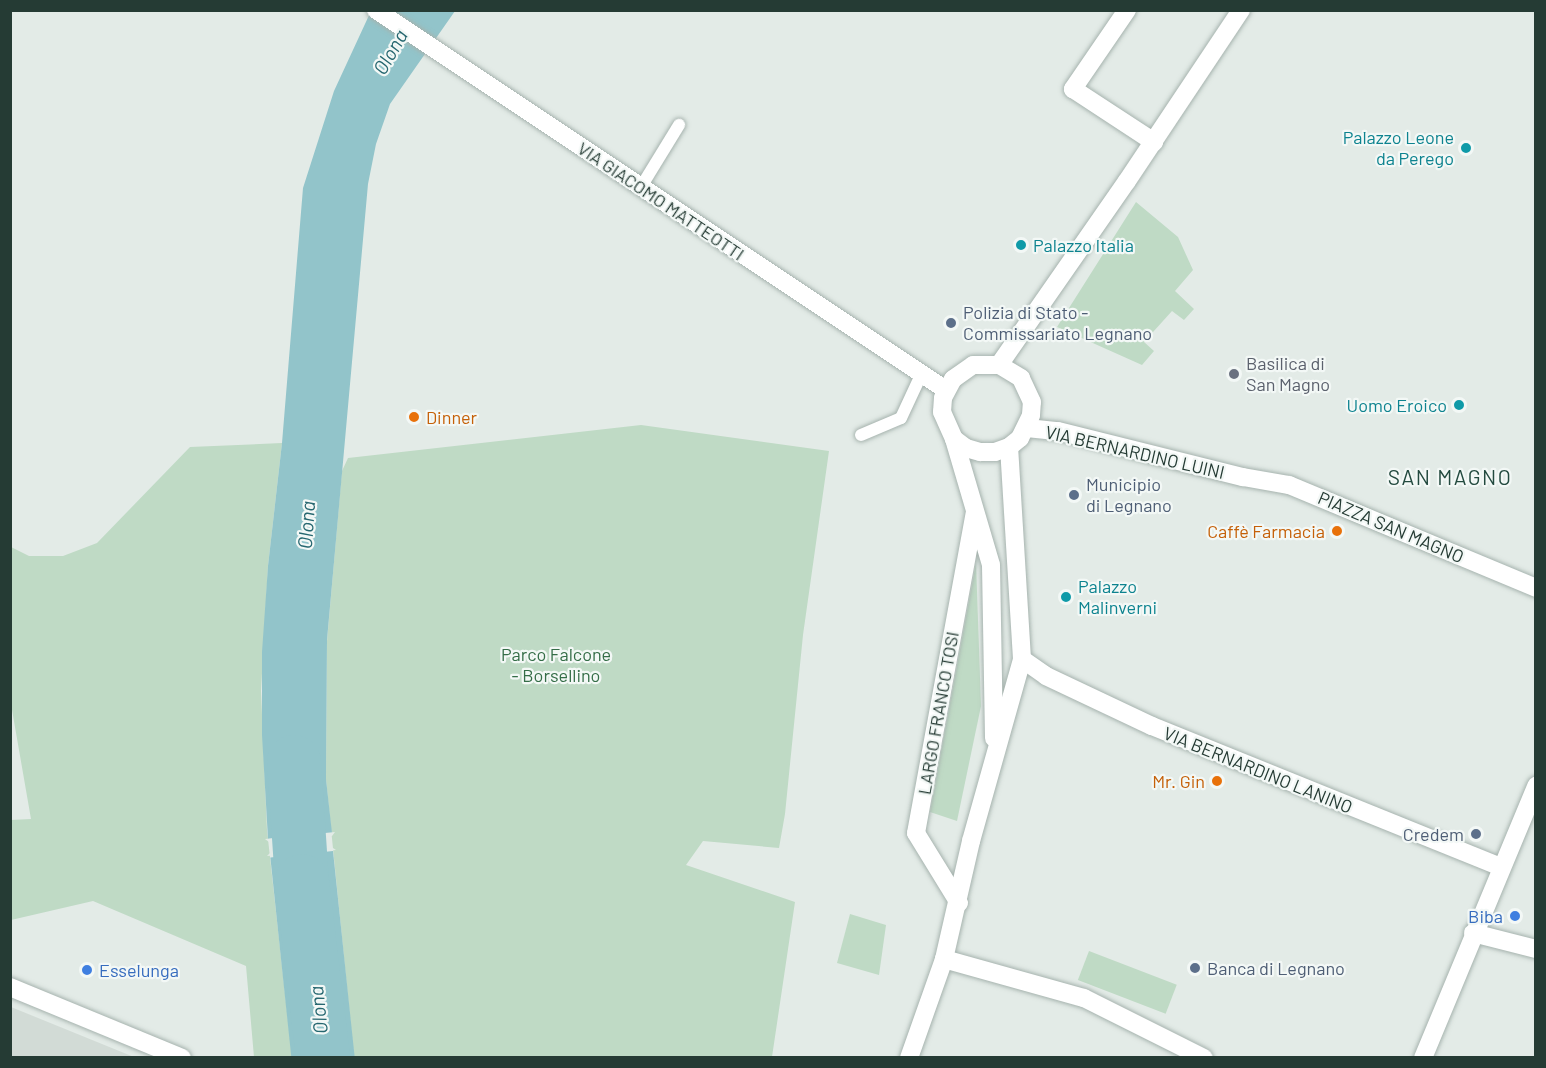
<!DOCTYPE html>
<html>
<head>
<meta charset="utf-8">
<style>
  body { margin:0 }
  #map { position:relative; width:1546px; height:1068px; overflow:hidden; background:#e3ebe7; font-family:Barlow,sans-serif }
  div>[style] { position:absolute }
  .built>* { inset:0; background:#d2dbd6 }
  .green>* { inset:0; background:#bfdac5; transform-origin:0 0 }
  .water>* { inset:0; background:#92c4ca; transform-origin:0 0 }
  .pier>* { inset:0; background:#e3ebe7 }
  .river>* { height:54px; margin:-27px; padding:0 27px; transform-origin:27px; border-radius:27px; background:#92c4ca }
  .roads { filter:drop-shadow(0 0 2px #a6b3ae) drop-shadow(0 0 2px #a6b3ae) }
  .lane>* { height:12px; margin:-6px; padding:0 6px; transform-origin:6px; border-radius:6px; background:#fff }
  .street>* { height:18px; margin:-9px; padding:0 9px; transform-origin:9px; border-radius:9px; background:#fff }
  .secondary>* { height:18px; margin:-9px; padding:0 9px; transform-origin:9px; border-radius:9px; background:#fff }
  .dots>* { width:16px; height:16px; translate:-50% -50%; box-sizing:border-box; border:3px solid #f3f8f6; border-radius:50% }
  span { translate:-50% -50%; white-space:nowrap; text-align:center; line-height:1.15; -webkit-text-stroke:4.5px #f3f8f6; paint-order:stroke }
  .culture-label { font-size:18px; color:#0d838f }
  .right { translate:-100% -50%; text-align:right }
  .left { translate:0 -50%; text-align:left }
  .street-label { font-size:18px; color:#253b34 }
  .service-label { font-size:18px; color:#4e5e75 }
  .worship-label { font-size:18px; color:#5b616d }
  .food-label { font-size:18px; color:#c56008 }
  .park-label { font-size:18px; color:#346d47 }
  .shop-label { font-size:18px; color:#366cbe }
  .water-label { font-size:20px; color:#266770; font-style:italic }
  .quarter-label { font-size:21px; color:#234a3f; letter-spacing:1.5px }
  .frame { position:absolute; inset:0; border:12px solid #253b34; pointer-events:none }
</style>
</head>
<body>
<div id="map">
  <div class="built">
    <div style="clip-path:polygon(11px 1007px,134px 1057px,11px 1057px)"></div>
  </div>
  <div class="green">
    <div style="clip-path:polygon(1136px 202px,1178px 237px,1193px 270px,1175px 291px,1194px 309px,1184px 320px,1172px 311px,1144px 342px,1154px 351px,1142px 365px,1057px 327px)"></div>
    <div style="clip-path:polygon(641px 425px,829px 451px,803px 635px,785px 814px,779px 848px,703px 841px,686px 865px,795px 902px,772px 1057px,354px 1057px,326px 779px,327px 641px,342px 471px,348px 458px)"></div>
    <div style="clip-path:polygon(282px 443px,268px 566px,261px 691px,267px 830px,292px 1057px,254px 1057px,246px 966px,93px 901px,11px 920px,10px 820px,31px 819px,11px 704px,11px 547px,29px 556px,63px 556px,97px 543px,190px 447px)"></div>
    <div style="clip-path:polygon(976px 563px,981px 706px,957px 821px,930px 812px)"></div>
    <div style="clip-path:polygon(850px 914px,886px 925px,879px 975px,837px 963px)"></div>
    <div style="left:1089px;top:951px;width:94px;height:31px;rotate:21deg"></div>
  </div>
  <div class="water">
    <div style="clip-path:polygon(371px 11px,455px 11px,390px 104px,376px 144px,368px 184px,327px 640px,326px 779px,332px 833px,268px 839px,262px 735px,262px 652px,268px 566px,282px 443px,303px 188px,334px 91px)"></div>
    <div style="left:333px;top:851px;width:207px;height:63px;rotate:84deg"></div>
  </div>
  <div class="pier">
    <div style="clip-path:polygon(335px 832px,332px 836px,269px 842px,265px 839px)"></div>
    <div style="clip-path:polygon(333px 848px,336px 850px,267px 856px,270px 853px)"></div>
  </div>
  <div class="river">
    <div style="left:294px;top:762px;width:119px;rotate:86.2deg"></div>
    <div style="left:302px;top:881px;width:178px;rotate:83.2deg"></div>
  </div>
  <div class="roads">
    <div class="lane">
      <div style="left:641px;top:187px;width:73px;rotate:-58.5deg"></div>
      <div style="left:861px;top:435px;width:43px;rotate:-23deg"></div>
      <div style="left:901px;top:418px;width:47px;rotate:-65.1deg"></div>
    </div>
    <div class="street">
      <div style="left:376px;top:10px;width:685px;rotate:33.69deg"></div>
      <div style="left:1127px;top:10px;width:96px;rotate:124.4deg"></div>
      <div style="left:1073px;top:89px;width:97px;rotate:33.2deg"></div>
      <div style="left:999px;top:365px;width:224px;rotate:-55.2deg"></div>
      <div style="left:1127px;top:181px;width:206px;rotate:-56.3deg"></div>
      <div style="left:1027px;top:428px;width:31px;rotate:6deg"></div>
      <div style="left:1058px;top:431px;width:191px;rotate:14deg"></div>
      <div style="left:1243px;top:477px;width:47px;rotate:9.9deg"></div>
      <div style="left:1289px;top:485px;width:268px;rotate:22.6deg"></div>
      <div style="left:954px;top:439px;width:15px;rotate:37deg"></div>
      <div style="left:966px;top:448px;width:15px;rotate:16deg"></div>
      <div style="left:980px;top:452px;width:15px"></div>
      <div style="left:995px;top:452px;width:15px;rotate:-20deg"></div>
      <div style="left:1009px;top:447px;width:14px;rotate:-39deg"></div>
      <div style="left:1020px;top:438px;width:25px;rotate:-64deg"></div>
      <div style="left:1031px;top:415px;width:13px;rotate:-86deg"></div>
      <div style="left:1032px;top:402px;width:26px;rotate:-115deg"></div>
      <div style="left:1021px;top:378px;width:26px;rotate:-149deg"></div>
      <div style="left:999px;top:365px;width:26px;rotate:180deg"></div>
      <div style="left:973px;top:365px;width:24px;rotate:145deg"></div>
      <div style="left:953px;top:379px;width:21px;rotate:118deg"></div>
      <div style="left:943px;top:398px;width:14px;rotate:94deg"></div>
      <div style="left:942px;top:412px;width:30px;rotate:66deg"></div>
      <div style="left:954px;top:439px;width:131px;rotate:73.6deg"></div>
      <div style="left:991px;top:565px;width:173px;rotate:89deg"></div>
      <div style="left:1022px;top:659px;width:29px;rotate:35deg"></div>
      <div style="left:1046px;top:676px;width:117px;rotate:25.3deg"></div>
      <div style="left:1152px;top:726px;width:376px;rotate:22deg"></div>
      <div style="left:959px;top:903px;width:82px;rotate:-121.6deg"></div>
      <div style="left:916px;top:833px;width:325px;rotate:-79.6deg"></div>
      <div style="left:1473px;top:933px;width:65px;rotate:14.3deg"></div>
      <div style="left:944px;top:959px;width:145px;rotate:15.6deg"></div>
      <div style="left:1084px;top:998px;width:134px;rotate:26.6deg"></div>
      <div style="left:909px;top:1058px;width:105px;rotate:-70.5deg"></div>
      <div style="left:944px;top:959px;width:121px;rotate:-77.1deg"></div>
      <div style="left:971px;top:841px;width:189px;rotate:-74.3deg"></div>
      <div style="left:1022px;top:659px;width:212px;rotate:-93.5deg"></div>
      <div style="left:1423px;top:1058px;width:295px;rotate:-67.4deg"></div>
    </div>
    <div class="secondary">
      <div style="left:10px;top:987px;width:186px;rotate:22.4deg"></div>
    </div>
  </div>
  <div class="dots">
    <div style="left:1466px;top:148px;background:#0f9aa8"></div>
    <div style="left:1021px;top:245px;background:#0f9aa8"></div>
    <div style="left:951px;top:323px;background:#5c6f8a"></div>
    <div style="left:1234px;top:374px;background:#6b7280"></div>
    <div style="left:1459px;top:405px;background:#0f9aa8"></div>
    <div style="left:414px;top:417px;background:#e8710a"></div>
    <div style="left:1074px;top:495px;background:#5c6f8a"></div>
    <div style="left:1337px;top:531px;background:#e8710a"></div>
    <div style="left:1066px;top:597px;background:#0f9aa8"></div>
    <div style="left:1217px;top:781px;background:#e8710a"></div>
    <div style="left:1476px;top:834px;background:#5c6f8a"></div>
    <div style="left:1515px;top:916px;background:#3f7fe0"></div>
    <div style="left:1195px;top:968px;background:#5c6f8a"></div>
    <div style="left:87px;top:970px;background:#3f7fe0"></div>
  </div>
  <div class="culture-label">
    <span class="right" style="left:1454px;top:148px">Palazzo Leone<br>da Perego</span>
    <span class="left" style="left:1033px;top:245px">Palazzo Italia</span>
    <span class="right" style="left:1447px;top:405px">Uomo Eroico</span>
    <span class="left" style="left:1078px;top:597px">Palazzo<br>Malinverni</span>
  </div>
  <div class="street-label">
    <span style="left:661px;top:201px;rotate:34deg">VIA GIACOMO MATTEOTTI</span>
    <span style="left:1135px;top:452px;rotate:13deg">VIA BERNARDINO LUINI</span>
    <span style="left:1391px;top:527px;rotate:23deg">PIAZZA SAN MAGNO</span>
    <span style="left:938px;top:713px;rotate:-80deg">LARGO FRANCO TOSI</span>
    <span style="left:1258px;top:770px;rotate:22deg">VIA BERNARDINO LANINO</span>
  </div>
  <div class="service-label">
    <span class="left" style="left:963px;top:323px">Polizia di Stato -<br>Commissariato Legnano</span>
    <span class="left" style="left:1086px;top:495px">Municipio<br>di Legnano</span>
    <span class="right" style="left:1464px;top:834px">Credem</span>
    <span class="left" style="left:1207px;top:968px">Banca di Legnano</span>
  </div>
  <div class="worship-label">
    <span class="left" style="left:1246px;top:374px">Basilica di<br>San Magno</span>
  </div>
  <div class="food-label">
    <span class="left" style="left:426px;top:417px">Dinner</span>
    <span class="right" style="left:1325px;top:531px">Caffè Farmacia</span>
    <span class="right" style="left:1205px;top:781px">Mr. Gin</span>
  </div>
  <div class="park-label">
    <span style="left:556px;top:665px">Parco Falcone<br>- Borsellino</span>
  </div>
  <div class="shop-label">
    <span class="right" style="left:1503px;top:916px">Biba</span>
    <span class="left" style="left:99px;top:970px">Esselunga</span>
  </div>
  <div class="water-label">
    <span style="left:390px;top:52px;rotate:-60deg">Olona</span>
    <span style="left:306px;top:525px;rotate:-86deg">Olona</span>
    <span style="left:318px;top:1010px;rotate:-96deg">Olona</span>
  </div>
  <div class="quarter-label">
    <span style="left:1450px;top:477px">SAN MAGNO</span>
  </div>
  <div class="frame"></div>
</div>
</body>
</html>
